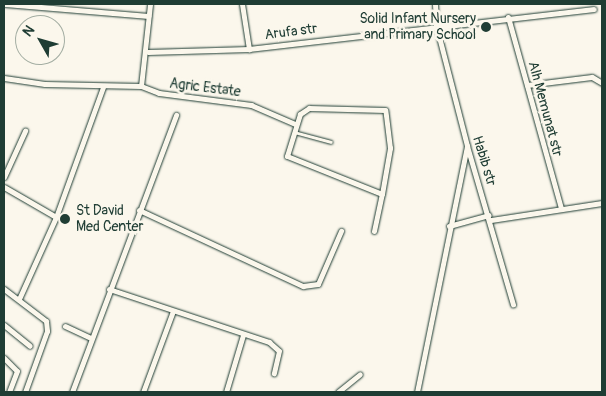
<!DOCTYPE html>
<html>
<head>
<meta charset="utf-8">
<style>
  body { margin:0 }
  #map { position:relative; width:606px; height:396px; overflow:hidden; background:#fbf7ec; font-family:Pangolin,sans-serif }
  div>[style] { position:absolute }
  .roads { filter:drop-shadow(0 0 1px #1f3d34) drop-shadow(0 0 1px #1f3d34) }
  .service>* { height:2.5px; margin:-1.25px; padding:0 1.25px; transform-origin:1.25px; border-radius:1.25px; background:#fbf7ec }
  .minor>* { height:5px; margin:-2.5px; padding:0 2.5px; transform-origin:2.5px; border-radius:2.5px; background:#fbf7ec }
  .dots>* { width:14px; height:14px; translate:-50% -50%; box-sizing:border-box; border:2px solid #fbf7ec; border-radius:50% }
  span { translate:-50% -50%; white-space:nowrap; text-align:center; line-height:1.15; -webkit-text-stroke:5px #fbf7ec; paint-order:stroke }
  .poi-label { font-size:14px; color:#1f3d34 }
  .right { translate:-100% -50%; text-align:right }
  .left { translate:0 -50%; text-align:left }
  .street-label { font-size:14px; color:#1f3d34 }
  .frame { position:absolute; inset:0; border:5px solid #1f3d34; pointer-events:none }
  .north { position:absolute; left:15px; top:15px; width:50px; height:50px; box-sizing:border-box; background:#fbf7ec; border:1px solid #a3ada2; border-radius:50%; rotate:308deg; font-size:14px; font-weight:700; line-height:20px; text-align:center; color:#1f3d34 }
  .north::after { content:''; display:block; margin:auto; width:18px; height:22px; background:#1f3d34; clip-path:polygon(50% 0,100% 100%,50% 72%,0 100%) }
</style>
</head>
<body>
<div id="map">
  <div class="roads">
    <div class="service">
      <div style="left:294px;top:132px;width:38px;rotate:15deg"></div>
    </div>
    <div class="minor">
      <div style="left:5px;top:4px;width:144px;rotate:4.8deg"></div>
      <div style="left:242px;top:4px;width:46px;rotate:81.2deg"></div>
      <div style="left:435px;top:4px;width:21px;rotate:87deg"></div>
      <div style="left:436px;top:25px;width:125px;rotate:75.6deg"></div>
      <div style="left:467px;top:146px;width:165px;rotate:73.8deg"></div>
      <div style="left:508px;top:17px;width:198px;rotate:74.5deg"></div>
      <div style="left:148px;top:52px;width:101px;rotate:-1.7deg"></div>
      <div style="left:249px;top:49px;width:347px;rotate:-6.6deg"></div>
      <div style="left:4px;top:78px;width:41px;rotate:8.3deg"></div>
      <div style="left:45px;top:84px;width:96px;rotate:1.2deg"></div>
      <div style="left:141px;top:86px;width:82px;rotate:-83.7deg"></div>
      <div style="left:527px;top:85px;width:65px;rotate:-7deg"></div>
      <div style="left:592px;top:77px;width:12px;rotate:31deg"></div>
      <div style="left:141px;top:86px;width:19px;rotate:21deg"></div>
      <div style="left:159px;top:93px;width:93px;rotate:7.4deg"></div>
      <div style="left:251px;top:105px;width:48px;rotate:23.4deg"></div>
      <div style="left:4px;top:177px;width:51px;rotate:-65.5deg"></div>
      <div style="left:4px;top:187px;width:60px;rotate:30deg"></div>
      <div style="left:139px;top:210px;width:181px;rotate:24.9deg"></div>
      <div style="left:303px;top:286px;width:15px;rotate:-8deg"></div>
      <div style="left:318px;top:284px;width:58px;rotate:-66.5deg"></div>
      <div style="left:491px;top:220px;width:112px;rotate:-8.7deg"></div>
      <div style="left:449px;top:226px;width:41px;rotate:-15.4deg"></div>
      <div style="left:374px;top:231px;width:38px;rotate:-78deg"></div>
      <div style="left:382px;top:194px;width:47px;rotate:-80.1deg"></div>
      <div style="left:390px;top:148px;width:38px;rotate:-97deg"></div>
      <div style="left:385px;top:110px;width:76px;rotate:-178.5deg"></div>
      <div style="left:309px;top:108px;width:11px;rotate:146deg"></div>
      <div style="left:300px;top:114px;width:44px;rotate:107.2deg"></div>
      <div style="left:287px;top:156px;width:102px;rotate:21.8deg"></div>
      <div style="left:4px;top:289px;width:53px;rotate:37.3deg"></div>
      <div style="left:46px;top:321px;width:10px;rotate:84deg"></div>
      <div style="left:47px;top:331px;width:65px;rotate:109.8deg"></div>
      <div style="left:109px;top:289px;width:169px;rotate:18.3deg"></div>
      <div style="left:269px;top:342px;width:13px;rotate:42deg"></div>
      <div style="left:279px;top:351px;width:23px;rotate:103deg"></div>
      <div style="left:19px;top:299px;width:90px;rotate:-65.7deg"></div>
      <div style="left:56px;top:217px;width:138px;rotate:-70.1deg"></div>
      <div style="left:4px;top:325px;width:33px;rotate:39deg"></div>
      <div style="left:65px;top:326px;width:29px;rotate:25deg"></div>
      <div style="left:4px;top:358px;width:18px;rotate:45deg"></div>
      <div style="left:17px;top:371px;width:22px;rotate:111deg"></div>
      <div style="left:72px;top:392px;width:296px;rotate:-69.4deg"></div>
      <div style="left:143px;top:392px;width:86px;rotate:-69.7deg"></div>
      <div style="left:226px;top:392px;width:59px;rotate:-73.4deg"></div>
      <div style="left:338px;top:392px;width:28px;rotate:-39deg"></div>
      <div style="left:417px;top:392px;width:251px;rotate:-78.5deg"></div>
    </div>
  </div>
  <div class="dots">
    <div style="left:486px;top:27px;background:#1f3d34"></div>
    <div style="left:65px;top:219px;background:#1f3d34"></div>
  </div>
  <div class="poi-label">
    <span class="right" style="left:476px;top:27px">Solid Infant Nursery<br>and Primary School</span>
    <span class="left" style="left:76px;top:219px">St David<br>Med Center</span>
  </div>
  <div class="street-label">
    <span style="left:291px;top:32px;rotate:-7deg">Arufa str</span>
    <span style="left:205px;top:88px;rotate:7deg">Agric Estate</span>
    <span style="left:545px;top:109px;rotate:75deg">Alh Memunat str</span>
    <span style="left:484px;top:161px;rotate:73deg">Habib str</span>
  </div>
  <div class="frame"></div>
  <div class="north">N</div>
</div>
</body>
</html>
